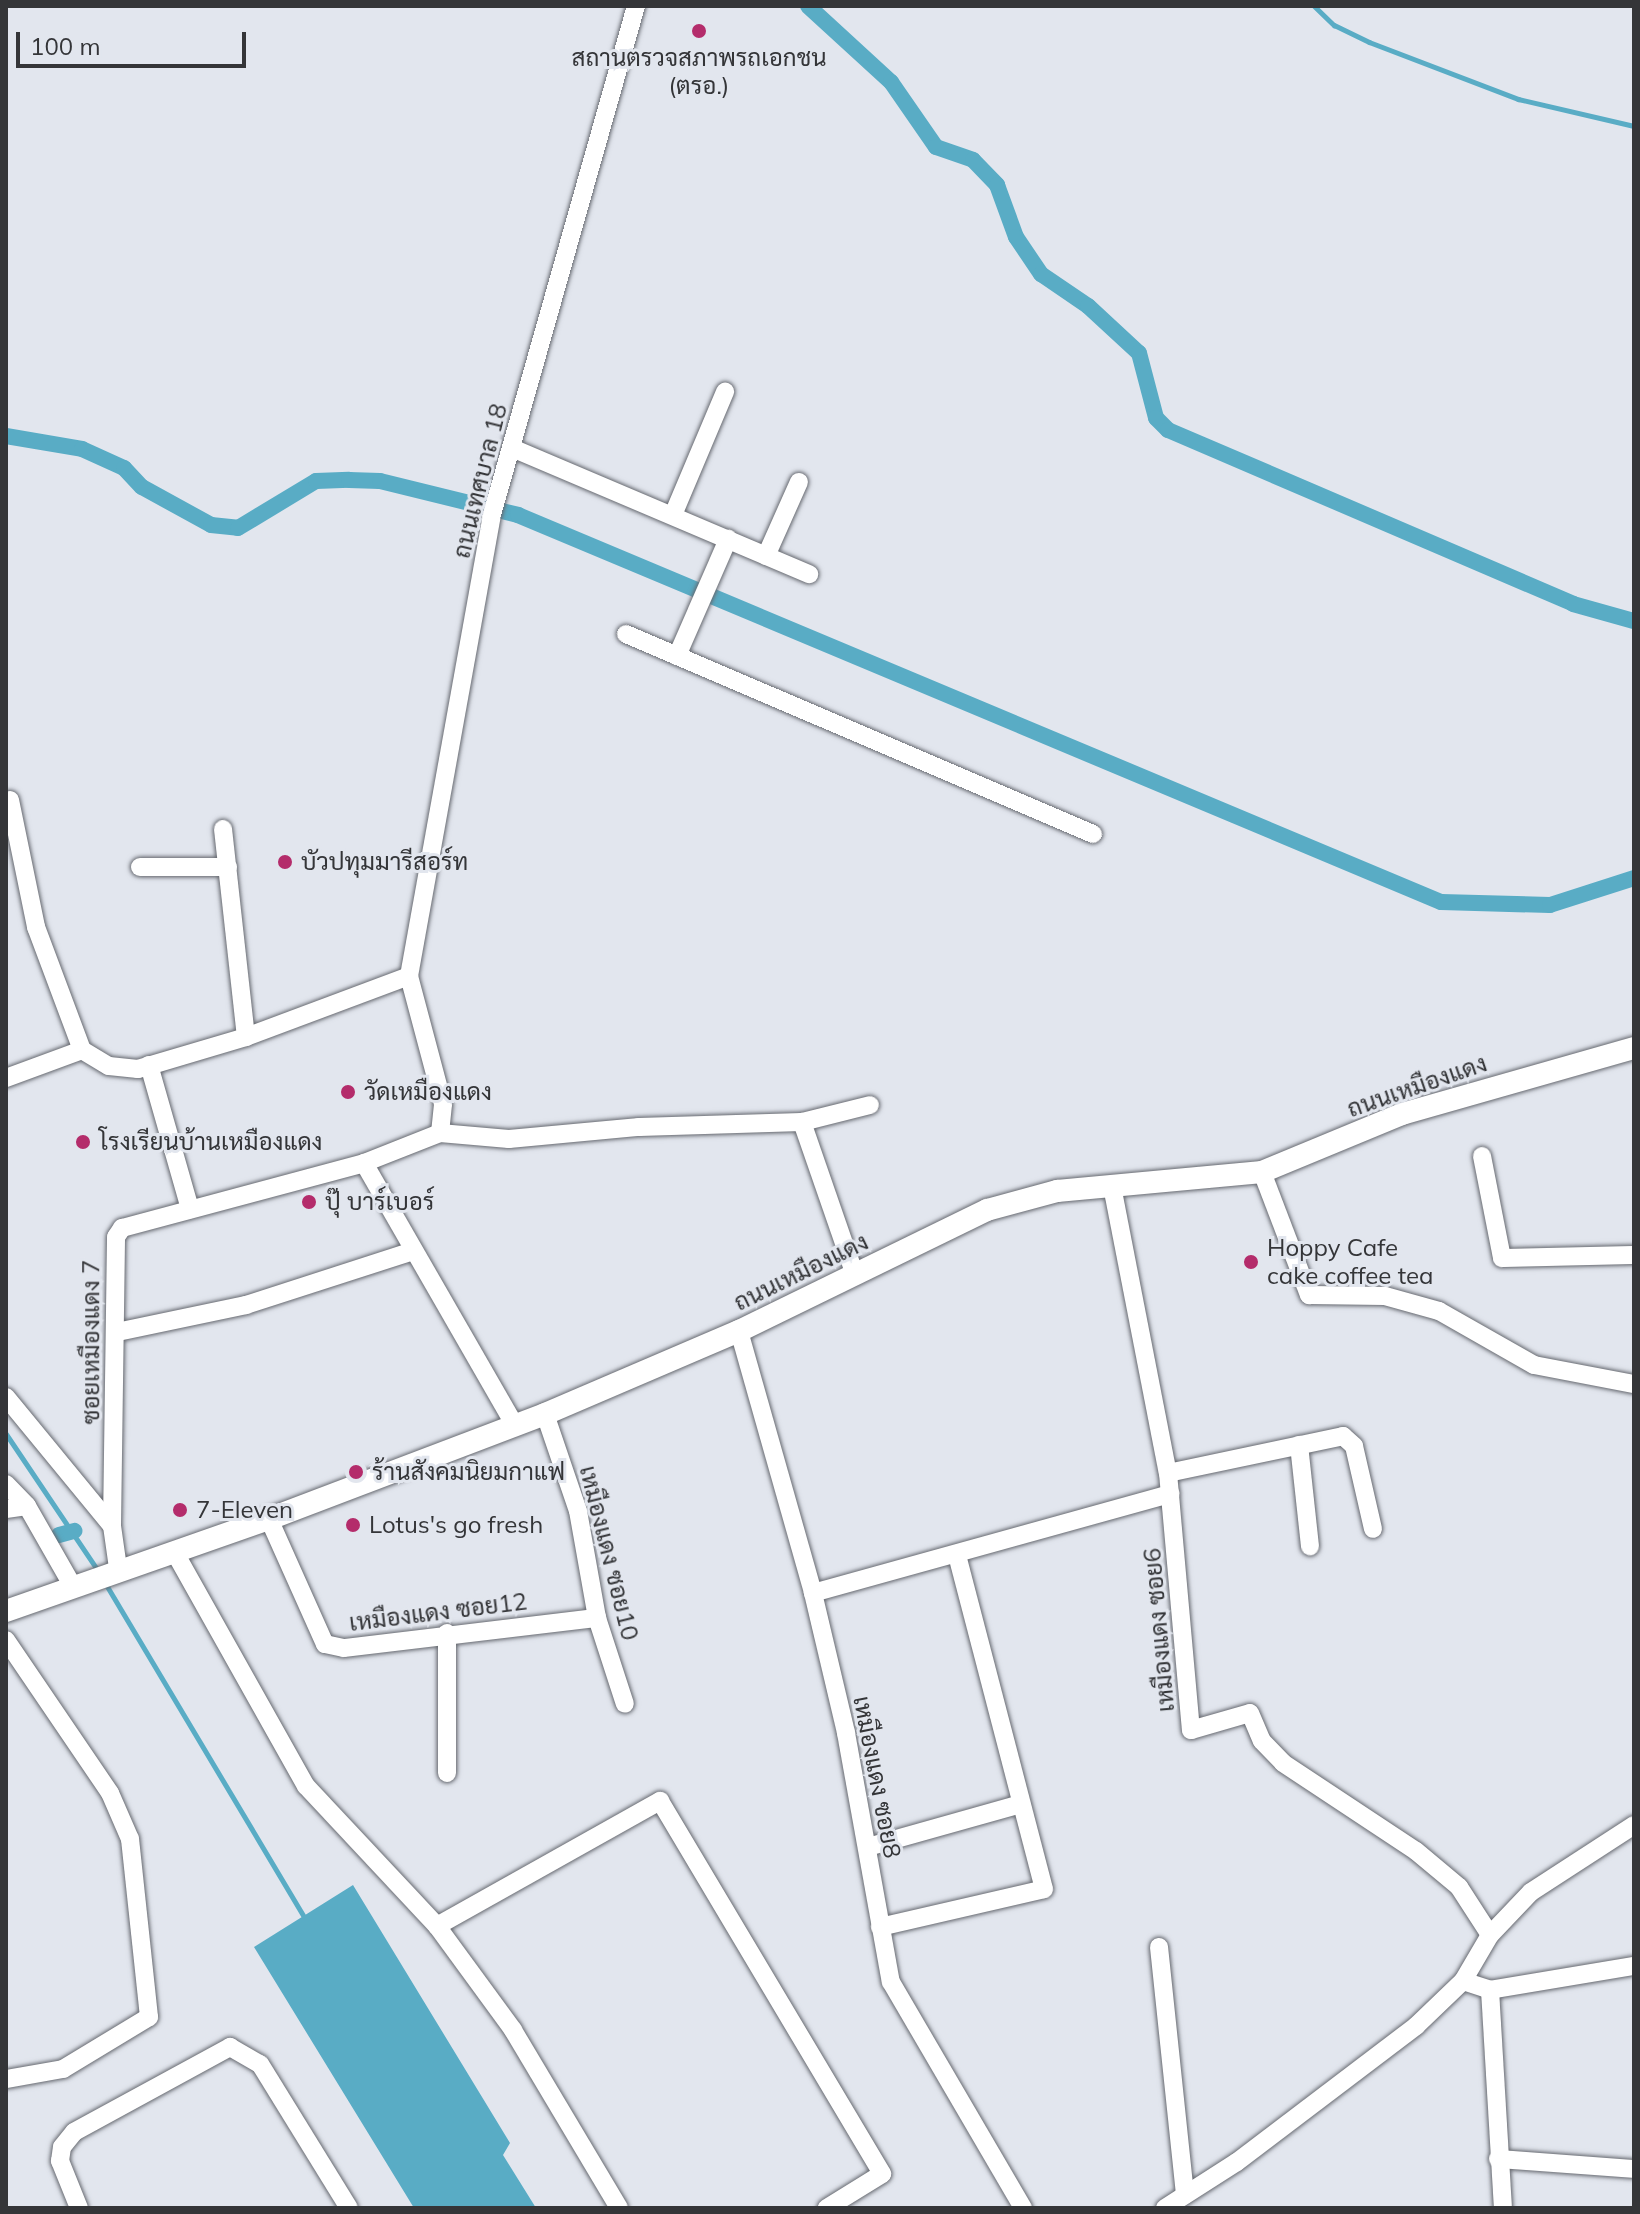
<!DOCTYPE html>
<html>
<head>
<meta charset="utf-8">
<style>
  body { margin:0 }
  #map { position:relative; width:1640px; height:2214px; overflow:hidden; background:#e2e6ee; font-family:Mulish,Sarabun,sans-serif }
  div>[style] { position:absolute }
  .water>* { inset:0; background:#59acc5 }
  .stream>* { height:5px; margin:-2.5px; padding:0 2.5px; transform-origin:2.5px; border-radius:2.5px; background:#59acc5 }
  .canal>* { height:16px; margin:-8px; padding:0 8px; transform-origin:8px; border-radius:8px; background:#59acc5 }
  .roads { filter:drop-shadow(0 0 2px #666970) drop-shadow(0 0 2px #666970) }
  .minor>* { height:18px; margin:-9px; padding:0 9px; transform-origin:9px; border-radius:9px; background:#fff }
  .tertiary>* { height:22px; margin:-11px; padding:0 11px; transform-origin:11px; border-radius:11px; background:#fff }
  .dots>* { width:22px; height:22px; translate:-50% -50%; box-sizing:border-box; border:4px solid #e2e6ee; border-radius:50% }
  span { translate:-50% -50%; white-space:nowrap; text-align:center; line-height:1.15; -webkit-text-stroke:6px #e2e6ee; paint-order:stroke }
  .poi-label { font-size:24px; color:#343538 }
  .left { translate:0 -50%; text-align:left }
  .street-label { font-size:24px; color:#343538 }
  .frame { position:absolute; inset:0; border:8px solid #343538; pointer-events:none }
  .scale { position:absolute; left:16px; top:32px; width:230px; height:36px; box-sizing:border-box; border:4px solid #343538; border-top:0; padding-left:10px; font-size:24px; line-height:28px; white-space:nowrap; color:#343538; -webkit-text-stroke:6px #e2e6ee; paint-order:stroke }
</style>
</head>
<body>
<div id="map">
  <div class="water">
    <div style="clip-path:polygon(353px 1885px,510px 2143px,503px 2155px,536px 2208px,414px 2208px,254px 1947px)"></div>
  </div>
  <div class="stream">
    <div style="left:1314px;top:6px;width:28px;rotate:44deg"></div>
    <div style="left:1334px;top:25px;width:39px;rotate:26deg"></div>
    <div style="left:1369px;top:42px;width:160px;rotate:20.9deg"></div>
    <div style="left:1518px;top:99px;width:119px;rotate:13.1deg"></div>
    <div style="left:6px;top:1434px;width:165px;rotate:56.1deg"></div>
    <div style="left:105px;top:1583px;width:387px;rotate:59.2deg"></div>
  </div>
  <div class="canal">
    <div style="left:808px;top:6px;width:113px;rotate:42.5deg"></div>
    <div style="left:891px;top:82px;width:79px;rotate:55.3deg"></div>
    <div style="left:936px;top:147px;width:39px;rotate:19deg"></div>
    <div style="left:973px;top:160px;width:35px;rotate:46deg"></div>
    <div style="left:997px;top:185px;width:55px;rotate:69.9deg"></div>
    <div style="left:1016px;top:237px;width:45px;rotate:56deg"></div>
    <div style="left:1041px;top:274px;width:57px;rotate:34.2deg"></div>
    <div style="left:1088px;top:306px;width:69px;rotate:42.7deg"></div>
    <div style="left:1139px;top:353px;width:67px;rotate:75.3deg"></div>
    <div style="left:1156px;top:418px;width:17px;rotate:45deg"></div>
    <div style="left:1168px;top:430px;width:441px;rotate:23.2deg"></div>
    <div style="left:1573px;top:604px;width:63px;rotate:15.6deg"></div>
    <div style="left:6px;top:436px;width:77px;rotate:9.7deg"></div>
    <div style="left:82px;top:449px;width:46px;rotate:24.3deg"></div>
    <div style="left:124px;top:468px;width:26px;rotate:47deg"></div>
    <div style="left:142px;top:487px;width:79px;rotate:28.8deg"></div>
    <div style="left:211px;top:525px;width:27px;rotate:6deg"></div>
    <div style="left:238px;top:528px;width:91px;rotate:-31.1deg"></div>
    <div style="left:316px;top:481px;width:33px;rotate:-2deg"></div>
    <div style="left:349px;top:480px;width:31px;rotate:2deg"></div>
    <div style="left:380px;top:481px;width:142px;rotate:13.8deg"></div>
    <div style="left:518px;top:515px;width:1001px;rotate:22.75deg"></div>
    <div style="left:1441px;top:902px;width:109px;rotate:1.6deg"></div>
    <div style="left:1550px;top:905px;width:88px;rotate:-17.8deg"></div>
    <div style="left:59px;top:1535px;width:16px;rotate:-15deg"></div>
  </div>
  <div class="roads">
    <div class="minor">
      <div style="left:512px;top:448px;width:323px;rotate:23deg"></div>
      <div style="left:673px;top:515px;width:134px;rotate:-67.1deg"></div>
      <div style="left:766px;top:556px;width:81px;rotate:-66deg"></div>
      <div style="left:626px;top:634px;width:508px;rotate:23.18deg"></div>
      <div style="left:677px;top:656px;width:128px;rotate:-66.4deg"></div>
      <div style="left:10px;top:800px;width:130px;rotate:78.4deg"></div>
      <div style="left:36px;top:927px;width:131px;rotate:69.5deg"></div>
      <div style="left:223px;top:829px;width:209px;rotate:83.7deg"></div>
      <div style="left:140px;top:867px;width:88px"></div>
      <div style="left:149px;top:1065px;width:150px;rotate:74.1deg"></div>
      <div style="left:6px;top:1078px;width:81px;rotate:-20.2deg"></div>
      <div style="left:82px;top:1050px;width:31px;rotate:31deg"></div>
      <div style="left:109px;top:1066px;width:29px;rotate:6deg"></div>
      <div style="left:138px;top:1069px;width:113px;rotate:-16.5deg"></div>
      <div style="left:246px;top:1037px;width:174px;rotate:-20.5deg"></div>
      <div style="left:802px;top:1122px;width:70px;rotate:-14deg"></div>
      <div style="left:440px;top:1133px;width:69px;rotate:5deg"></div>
      <div style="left:509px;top:1139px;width:131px;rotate:-5.3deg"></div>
      <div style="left:639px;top:1127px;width:163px;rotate:-1.8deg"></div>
      <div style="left:802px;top:1122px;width:162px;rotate:70.9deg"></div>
      <div style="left:1482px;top:1156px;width:104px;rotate:78.9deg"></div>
      <div style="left:1502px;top:1258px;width:132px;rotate:-1.3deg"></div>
      <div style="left:364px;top:1163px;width:303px;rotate:60.1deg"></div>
      <div style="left:1262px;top:1172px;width:132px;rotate:69.1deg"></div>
      <div style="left:1309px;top:1295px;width:76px;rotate:0.8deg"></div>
      <div style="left:1385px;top:1296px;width:56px;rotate:15.5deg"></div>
      <div style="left:1439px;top:1311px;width:109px;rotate:29.6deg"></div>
      <div style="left:1534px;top:1365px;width:102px;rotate:10.8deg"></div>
      <div style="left:1112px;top:1186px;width:292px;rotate:79deg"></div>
      <div style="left:1168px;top:1473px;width:258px;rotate:84.9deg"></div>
      <div style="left:1191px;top:1730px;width:61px;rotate:-16.1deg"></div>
      <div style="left:1250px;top:1713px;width:30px;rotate:67deg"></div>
      <div style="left:1262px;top:1741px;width:30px;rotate:46deg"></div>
      <div style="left:1283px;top:1763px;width:159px;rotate:33.5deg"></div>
      <div style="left:1416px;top:1851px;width:56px;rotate:39.9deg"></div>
      <div style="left:1459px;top:1887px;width:57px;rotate:57.1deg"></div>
      <div style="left:739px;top:1331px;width:272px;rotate:74.2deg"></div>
      <div style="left:813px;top:1593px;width:144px;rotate:76.7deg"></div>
      <div style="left:846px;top:1733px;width:253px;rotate:79.8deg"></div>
      <div style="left:891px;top:1982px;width:262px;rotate:59.7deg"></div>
      <div style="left:117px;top:1332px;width:132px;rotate:-11.8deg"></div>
      <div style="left:246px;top:1305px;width:176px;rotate:-17.9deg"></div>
      <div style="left:6px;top:1397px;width:167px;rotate:50.6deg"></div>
      <div style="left:545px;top:1414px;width:102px;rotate:71.2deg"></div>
      <div style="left:578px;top:1511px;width:109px;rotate:79.9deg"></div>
      <div style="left:597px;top:1618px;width:90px;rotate:72deg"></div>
      <div style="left:1299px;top:1445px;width:102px;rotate:83.8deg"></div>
      <div style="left:1168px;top:1473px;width:179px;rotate:-11.9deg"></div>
      <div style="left:1343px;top:1436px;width:15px;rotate:42deg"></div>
      <div style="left:1354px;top:1446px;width:85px;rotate:77.1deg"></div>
      <div style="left:6px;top:1484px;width:30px;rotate:46deg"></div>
      <div style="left:27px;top:1506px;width:91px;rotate:60.3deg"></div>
      <div style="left:6px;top:1509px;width:21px;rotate:-8deg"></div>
      <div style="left:269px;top:1519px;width:137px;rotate:65.9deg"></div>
      <div style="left:325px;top:1644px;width:19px;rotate:12deg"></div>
      <div style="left:344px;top:1648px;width:255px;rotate:-6.8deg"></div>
      <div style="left:174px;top:1551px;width:270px;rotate:60.7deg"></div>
      <div style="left:306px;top:1786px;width:192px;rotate:46.9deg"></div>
      <div style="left:437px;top:1926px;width:129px;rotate:53.8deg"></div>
      <div style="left:513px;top:2030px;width:207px;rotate:59.2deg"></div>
      <div style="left:118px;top:1568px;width:42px;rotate:-98.1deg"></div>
      <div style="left:112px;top:1526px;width:289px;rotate:-89.2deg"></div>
      <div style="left:116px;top:1237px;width:11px;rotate:-56deg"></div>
      <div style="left:122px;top:1228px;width:251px;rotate:-15deg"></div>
      <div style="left:364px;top:1163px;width:82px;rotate:-21.5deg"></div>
      <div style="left:440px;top:1133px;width:29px;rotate:-84deg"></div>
      <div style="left:443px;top:1104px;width:132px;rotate:-104.9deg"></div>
      <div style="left:409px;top:976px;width:465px;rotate:-79.8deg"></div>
      <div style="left:491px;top:518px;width:532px;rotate:-74.19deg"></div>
      <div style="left:813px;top:1593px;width:371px;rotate:-15.5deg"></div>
      <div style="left:447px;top:1633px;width:140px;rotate:90deg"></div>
      <div style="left:6px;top:1640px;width:185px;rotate:55.8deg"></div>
      <div style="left:110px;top:1793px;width:50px;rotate:66.5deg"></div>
      <div style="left:130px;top:1839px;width:179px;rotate:83.9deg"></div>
      <div style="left:149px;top:2017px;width:100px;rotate:148.8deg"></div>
      <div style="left:63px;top:2069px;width:58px;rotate:170deg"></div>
      <div style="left:868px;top:1847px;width:159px;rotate:-15.7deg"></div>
      <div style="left:437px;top:1926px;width:256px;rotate:-29.3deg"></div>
      <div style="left:660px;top:1801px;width:434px;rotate:59.2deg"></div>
      <div style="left:882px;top:2174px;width:65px;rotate:148.3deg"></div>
      <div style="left:880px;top:1927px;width:168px;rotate:-13deg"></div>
      <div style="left:1044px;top:1889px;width:346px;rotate:-104.6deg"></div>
      <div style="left:1159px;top:1947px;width:249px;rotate:84deg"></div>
      <div style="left:1463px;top:1981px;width:28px;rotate:18deg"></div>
      <div style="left:1490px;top:1990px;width:146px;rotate:-9.5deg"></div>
      <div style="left:1490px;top:1990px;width:218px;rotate:86.6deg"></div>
      <div style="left:1498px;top:2159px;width:136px;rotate:4.2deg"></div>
      <div style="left:79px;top:2208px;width:51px;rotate:-112deg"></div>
      <div style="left:60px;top:2161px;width:14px;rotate:-82deg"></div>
      <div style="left:62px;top:2147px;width:19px;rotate:-51deg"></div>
      <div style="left:74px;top:2132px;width:178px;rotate:-28.6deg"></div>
      <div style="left:230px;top:2047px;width:34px;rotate:30deg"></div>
      <div style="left:260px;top:2064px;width:169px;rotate:58.3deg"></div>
      <div style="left:1165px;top:2208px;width:85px;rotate:-32.6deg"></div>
      <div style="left:1237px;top:2162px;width:225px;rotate:-37.2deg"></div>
      <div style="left:1416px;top:2026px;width:65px;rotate:-43.8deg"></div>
      <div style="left:1463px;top:1981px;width:53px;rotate:-59.6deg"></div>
      <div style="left:1490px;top:1935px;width:59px;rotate:-46.4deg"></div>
      <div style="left:1531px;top:1892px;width:123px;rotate:-33deg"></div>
    </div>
    <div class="tertiary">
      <div style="left:6px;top:1611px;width:279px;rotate:-19.3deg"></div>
      <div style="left:269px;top:1519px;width:295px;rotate:-20.8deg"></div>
      <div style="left:545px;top:1414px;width:211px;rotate:-23.2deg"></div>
      <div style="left:739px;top:1331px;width:276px;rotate:-26deg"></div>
      <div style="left:987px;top:1210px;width:73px;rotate:-15.2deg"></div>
      <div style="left:1057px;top:1191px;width:206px;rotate:-5.3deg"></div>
      <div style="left:1262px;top:1172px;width:152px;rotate:-22.5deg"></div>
      <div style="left:1402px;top:1114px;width:241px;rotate:-15.9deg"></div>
    </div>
  </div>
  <div class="dots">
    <div style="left:699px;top:31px;background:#b42c6b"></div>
    <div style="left:285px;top:862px;background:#b42c6b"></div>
    <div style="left:348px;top:1092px;background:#b42c6b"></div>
    <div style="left:83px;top:1142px;background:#b42c6b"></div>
    <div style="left:309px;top:1202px;background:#b42c6b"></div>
    <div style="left:1251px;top:1262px;background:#b42c6b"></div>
    <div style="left:356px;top:1472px;background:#b42c6b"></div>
    <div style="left:180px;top:1510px;background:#b42c6b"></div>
    <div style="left:353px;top:1525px;background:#b42c6b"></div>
  </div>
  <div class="poi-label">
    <span style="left:699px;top:72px">สถานตรวจสภาพรถเอกชน<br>(ตรอ.)</span>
    <span class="left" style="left:301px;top:862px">บัวปทุมมารีสอร์ท</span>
    <span class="left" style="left:364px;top:1092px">วัดเหมืองแดง</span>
    <span class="left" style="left:99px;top:1142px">โรงเรียนบ้านเหมืองแดง</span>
    <span class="left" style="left:325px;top:1202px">ปุ๊ บาร์เบอร์</span>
    <span class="left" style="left:1267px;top:1262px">Hoppy Cafe<br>cake coffee tea</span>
    <span class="left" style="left:372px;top:1472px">ร้านสังคมนิยมกาแฟ</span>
    <span class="left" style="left:196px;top:1510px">7-Eleven</span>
    <span class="left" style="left:369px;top:1525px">Lotus's go fresh</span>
  </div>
  <div class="street-label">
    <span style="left:480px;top:481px;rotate:-76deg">ถนนเทศบาล 18</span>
    <span style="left:1417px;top:1086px;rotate:-19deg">ถนนเหมืองแดง</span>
    <span style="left:801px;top:1272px;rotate:-26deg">ถนนเหมืองแดง</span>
    <span style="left:91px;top:1342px;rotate:-90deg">ซอยเหมืองแดง 7</span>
    <span style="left:609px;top:1553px;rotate:76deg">เหมืองแดง ซอย10</span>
    <span style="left:438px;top:1612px;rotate:-7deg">เหมืองแดง ซอย12</span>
    <span style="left:1159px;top:1630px;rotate:-95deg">เหมืองแดง ซอย6</span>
    <span style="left:877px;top:1777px;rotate:79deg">เหมืองแดง ซอย8</span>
  </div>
  <div class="frame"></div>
  <div class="scale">100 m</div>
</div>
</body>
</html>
